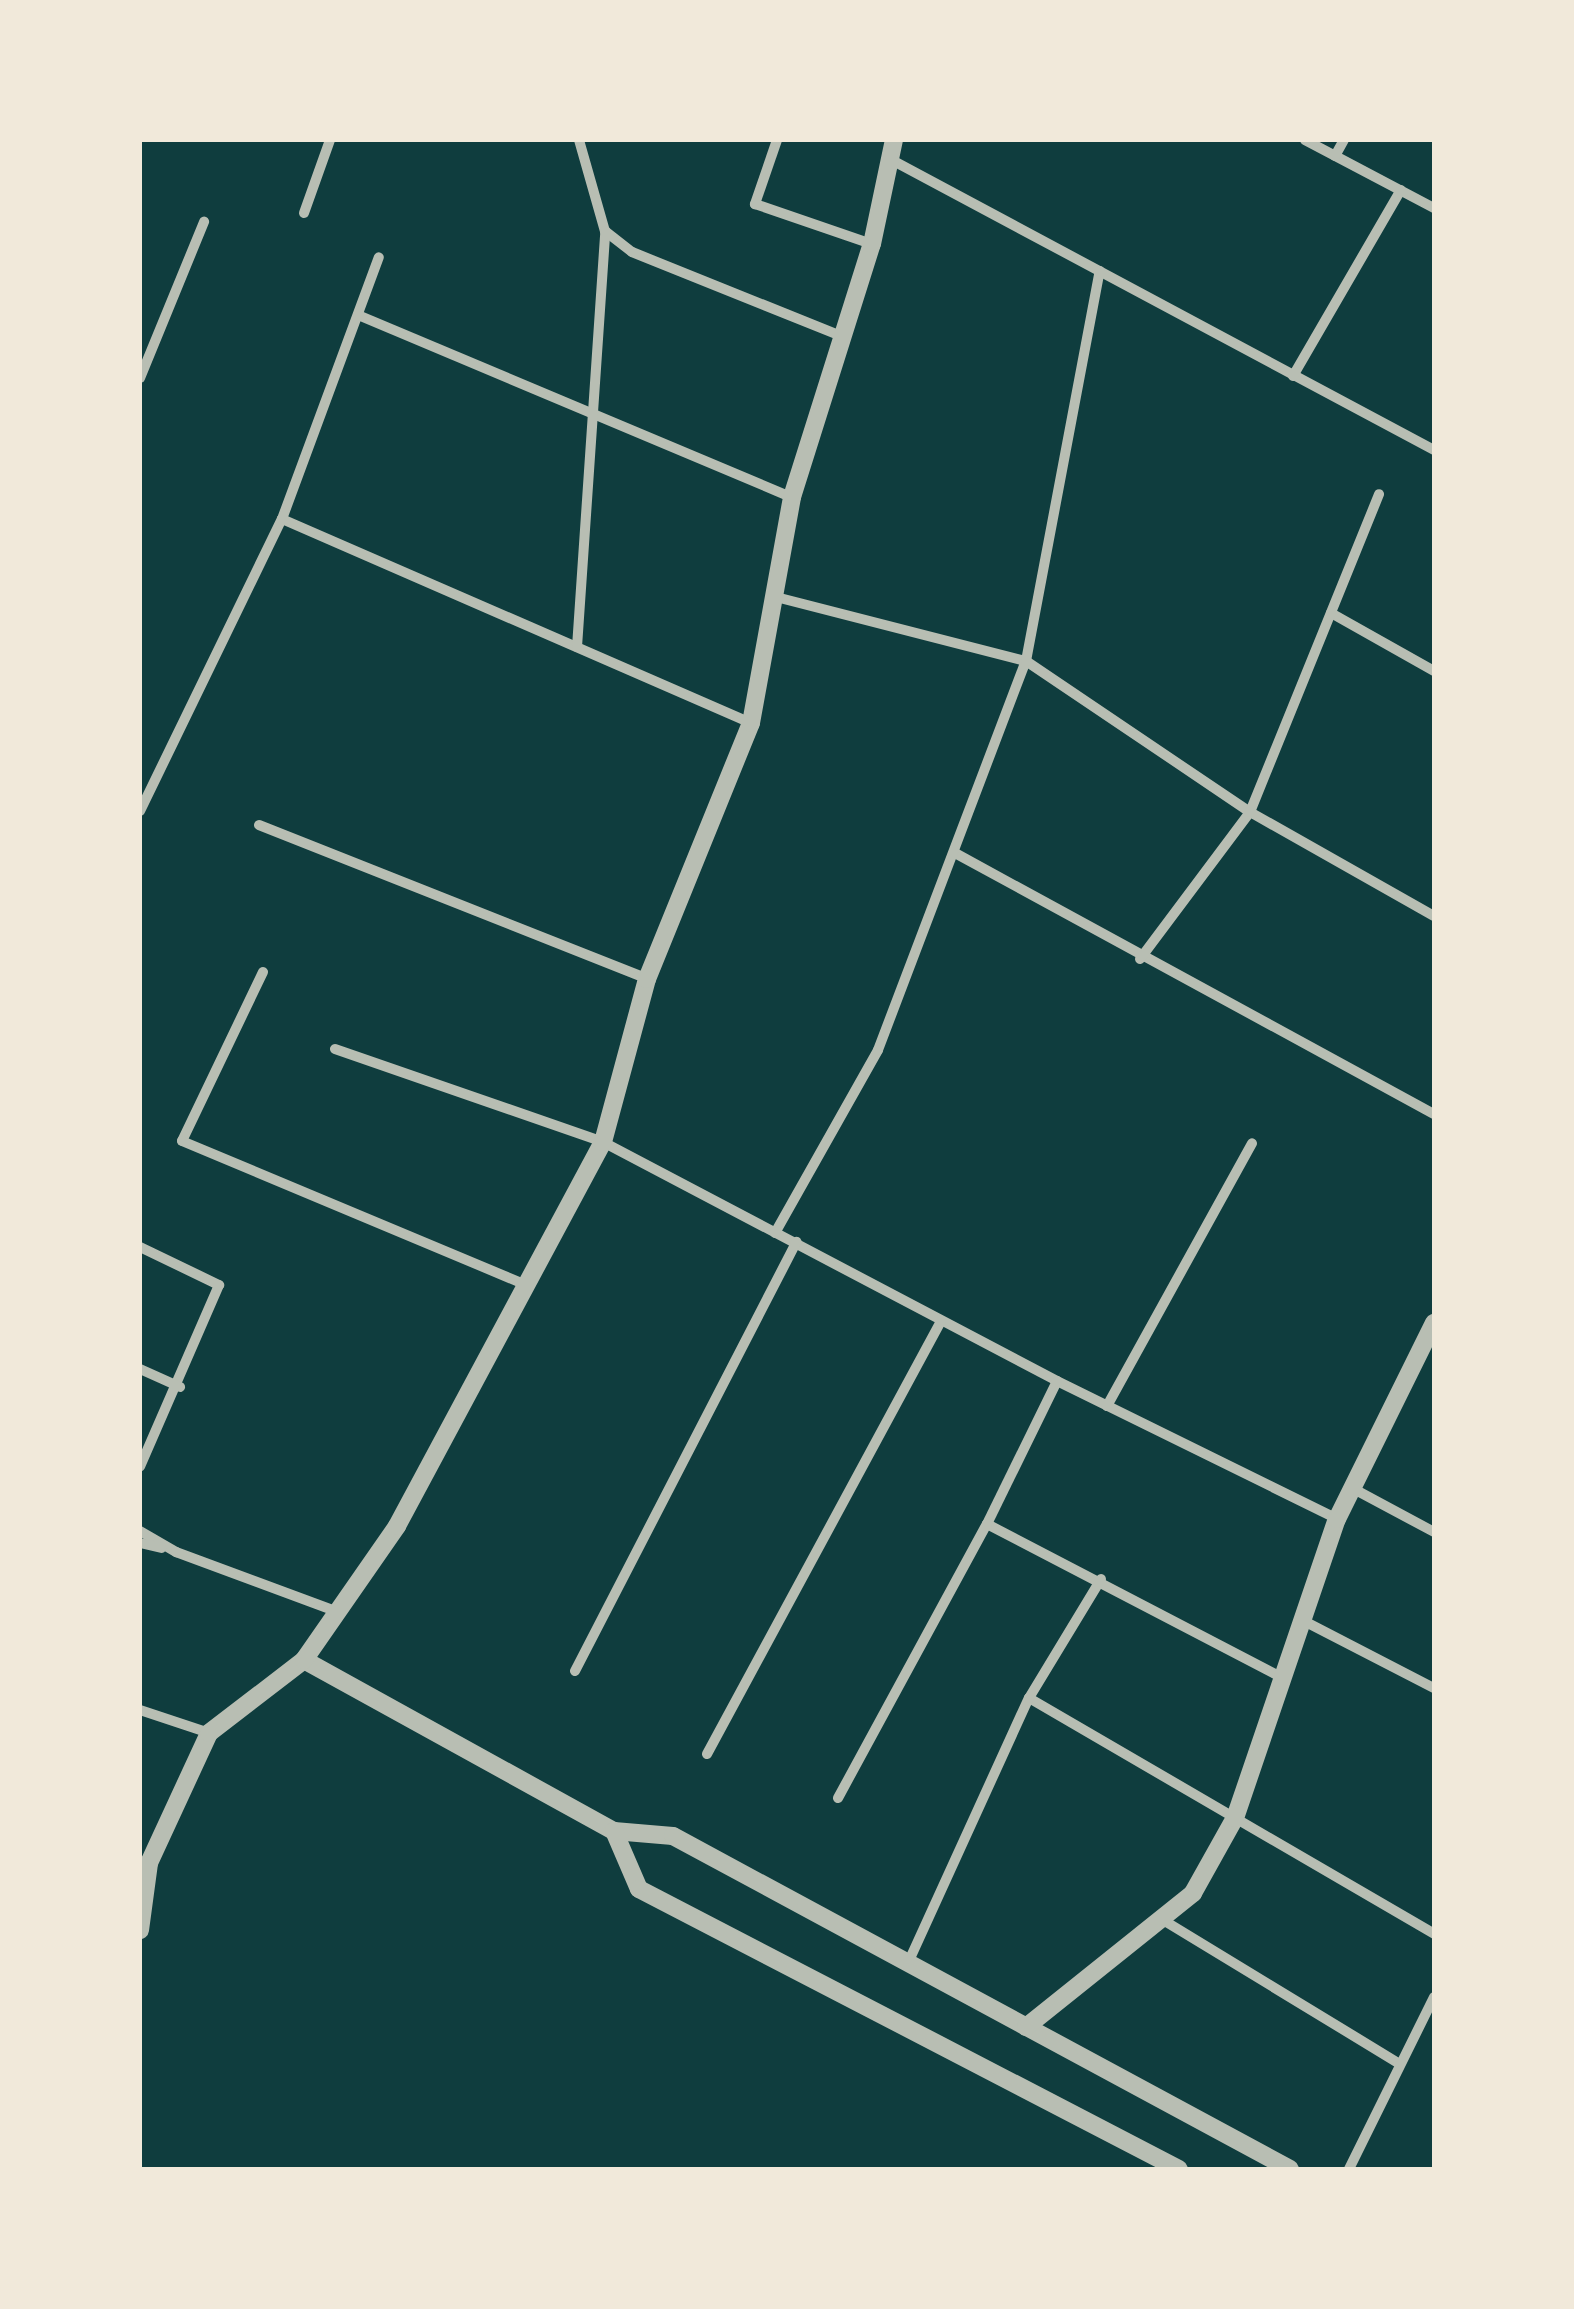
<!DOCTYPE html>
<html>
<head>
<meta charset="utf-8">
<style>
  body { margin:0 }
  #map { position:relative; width:1574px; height:2309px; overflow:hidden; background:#0f3d3e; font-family:"Work Sans",sans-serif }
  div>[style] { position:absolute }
  .minor>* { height:10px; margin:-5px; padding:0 5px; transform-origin:5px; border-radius:5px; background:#b8beb3 }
  .tertiary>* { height:18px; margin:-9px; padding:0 9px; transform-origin:9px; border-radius:9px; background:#b8beb3 }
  span { translate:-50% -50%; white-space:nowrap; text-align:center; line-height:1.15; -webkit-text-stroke:10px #f1e9da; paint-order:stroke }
  .frame { position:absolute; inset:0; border:142px solid #f1e9da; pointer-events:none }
</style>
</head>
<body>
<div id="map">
  <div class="minor">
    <div style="left:579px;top:140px;width:95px;rotate:74.1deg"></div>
    <div style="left:605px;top:231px;width:34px;rotate:38deg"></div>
    <div style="left:632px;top:252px;width:225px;rotate:21.9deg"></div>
    <div style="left:777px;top:140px;width:68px;rotate:109deg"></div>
    <div style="left:755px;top:204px;width:124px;rotate:18.9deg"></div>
    <div style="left:1305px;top:140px;width:146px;rotate:27.8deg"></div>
    <div style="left:1335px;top:156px;width:18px;rotate:-61deg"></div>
    <div style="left:888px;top:158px;width:619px;rotate:28.14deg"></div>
    <div style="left:304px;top:213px;width:77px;rotate:-70.4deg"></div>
    <div style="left:358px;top:315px;width:471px;rotate:22.8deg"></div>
    <div style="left:1293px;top:376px;width:215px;rotate:-59.9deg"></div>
    <div style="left:140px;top:378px;width:169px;rotate:-67.7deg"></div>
    <div style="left:282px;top:519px;width:511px;rotate:23.51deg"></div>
    <div style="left:776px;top:597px;width:258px;rotate:14.4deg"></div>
    <div style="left:1026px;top:661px;width:270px;rotate:34deg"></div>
    <div style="left:1250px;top:812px;width:211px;rotate:29.5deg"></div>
    <div style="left:1331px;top:613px;width:118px;rotate:29.4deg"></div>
    <div style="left:577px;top:647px;width:417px;rotate:-86.1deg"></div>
    <div style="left:140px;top:811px;width:325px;rotate:-64.1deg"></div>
    <div style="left:282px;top:519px;width:279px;rotate:-69.7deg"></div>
    <div style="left:259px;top:825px;width:417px;rotate:21.6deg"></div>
    <div style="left:955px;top:853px;width:545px;rotate:28.59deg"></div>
    <div style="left:1140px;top:959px;width:184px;rotate:-53.2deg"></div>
    <div style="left:1250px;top:812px;width:343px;rotate:-67.9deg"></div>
    <div style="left:263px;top:972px;width:187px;rotate:115.6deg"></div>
    <div style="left:182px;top:1141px;width:374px;rotate:22.7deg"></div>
    <div style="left:335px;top:1049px;width:284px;rotate:19.1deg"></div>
    <div style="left:603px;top:1142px;width:513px;rotate:27.76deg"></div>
    <div style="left:1057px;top:1381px;width:312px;rotate:26.2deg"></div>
    <div style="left:775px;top:1233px;width:210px;rotate:-60.6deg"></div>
    <div style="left:878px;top:1050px;width:416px;rotate:-69.2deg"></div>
    <div style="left:1026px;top:661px;width:397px;rotate:-79.3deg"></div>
    <div style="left:140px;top:1247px;width:88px;rotate:25.7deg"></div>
    <div style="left:219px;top:1285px;width:198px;rotate:113.5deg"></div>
    <div style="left:140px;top:1369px;width:44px;rotate:24.2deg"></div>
    <div style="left:1107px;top:1406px;width:300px;rotate:-61.1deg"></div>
    <div style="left:1352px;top:1488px;width:93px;rotate:28.2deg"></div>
    <div style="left:987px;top:1524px;width:334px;rotate:27.5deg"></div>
    <div style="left:140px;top:1531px;width:42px;rotate:30.3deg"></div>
    <div style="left:176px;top:1552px;width:167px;rotate:20.3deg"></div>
    <div style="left:140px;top:1543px;width:22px;rotate:13deg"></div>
    <div style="left:1302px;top:1620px;width:148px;rotate:27.3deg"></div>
    <div style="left:575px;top:1671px;width:483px;rotate:-62.7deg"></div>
    <div style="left:1029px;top:1698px;width:469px;rotate:30.2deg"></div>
    <div style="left:140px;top:1710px;width:73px;rotate:18.4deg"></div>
    <div style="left:707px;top:1754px;width:492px;rotate:-61.6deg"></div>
    <div style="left:838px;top:1798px;width:312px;rotate:-61.5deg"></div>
    <div style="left:987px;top:1524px;width:159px;rotate:-63.9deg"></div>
    <div style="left:1163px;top:1920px;width:277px;rotate:31.3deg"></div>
    <div style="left:908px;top:1963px;width:291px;rotate:-65.5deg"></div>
    <div style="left:1029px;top:1698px;width:139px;rotate:-58.8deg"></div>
    <div style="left:1349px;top:2169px;width:192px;rotate:-63.7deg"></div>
  </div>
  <div class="tertiary">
    <div style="left:304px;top:1660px;width:354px;rotate:28.9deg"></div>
    <div style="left:614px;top:1831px;width:59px;rotate:4.8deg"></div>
    <div style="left:673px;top:1836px;width:701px;rotate:28.36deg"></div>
    <div style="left:614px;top:1831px;width:63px;rotate:66.7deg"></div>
    <div style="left:639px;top:1889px;width:608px;rotate:27.41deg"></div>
    <div style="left:140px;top:1930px;width:68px;rotate:-82.3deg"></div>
    <div style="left:149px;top:1863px;width:143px;rotate:-65.2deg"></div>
    <div style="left:209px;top:1733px;width:120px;rotate:-37.5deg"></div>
    <div style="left:304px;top:1660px;width:163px;rotate:-55.2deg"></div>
    <div style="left:397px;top:1526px;width:436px;rotate:-61.8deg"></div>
    <div style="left:603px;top:1142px;width:169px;rotate:-74.9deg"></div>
    <div style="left:647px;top:979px;width:276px;rotate:-67.9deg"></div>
    <div style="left:751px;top:723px;width:230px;rotate:-79.7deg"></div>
    <div style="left:792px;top:497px;width:265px;rotate:-72.5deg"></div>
    <div style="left:872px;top:244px;width:106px;rotate:-78.1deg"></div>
    <div style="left:1026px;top:2027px;width:214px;rotate:-38.7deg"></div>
    <div style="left:1193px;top:1893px;width:86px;rotate:-60.8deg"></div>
    <div style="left:1235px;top:1818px;width:316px;rotate:-71.2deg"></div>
    <div style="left:1337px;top:1519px;width:219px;rotate:-63.7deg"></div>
  </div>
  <div class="frame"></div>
</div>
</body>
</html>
